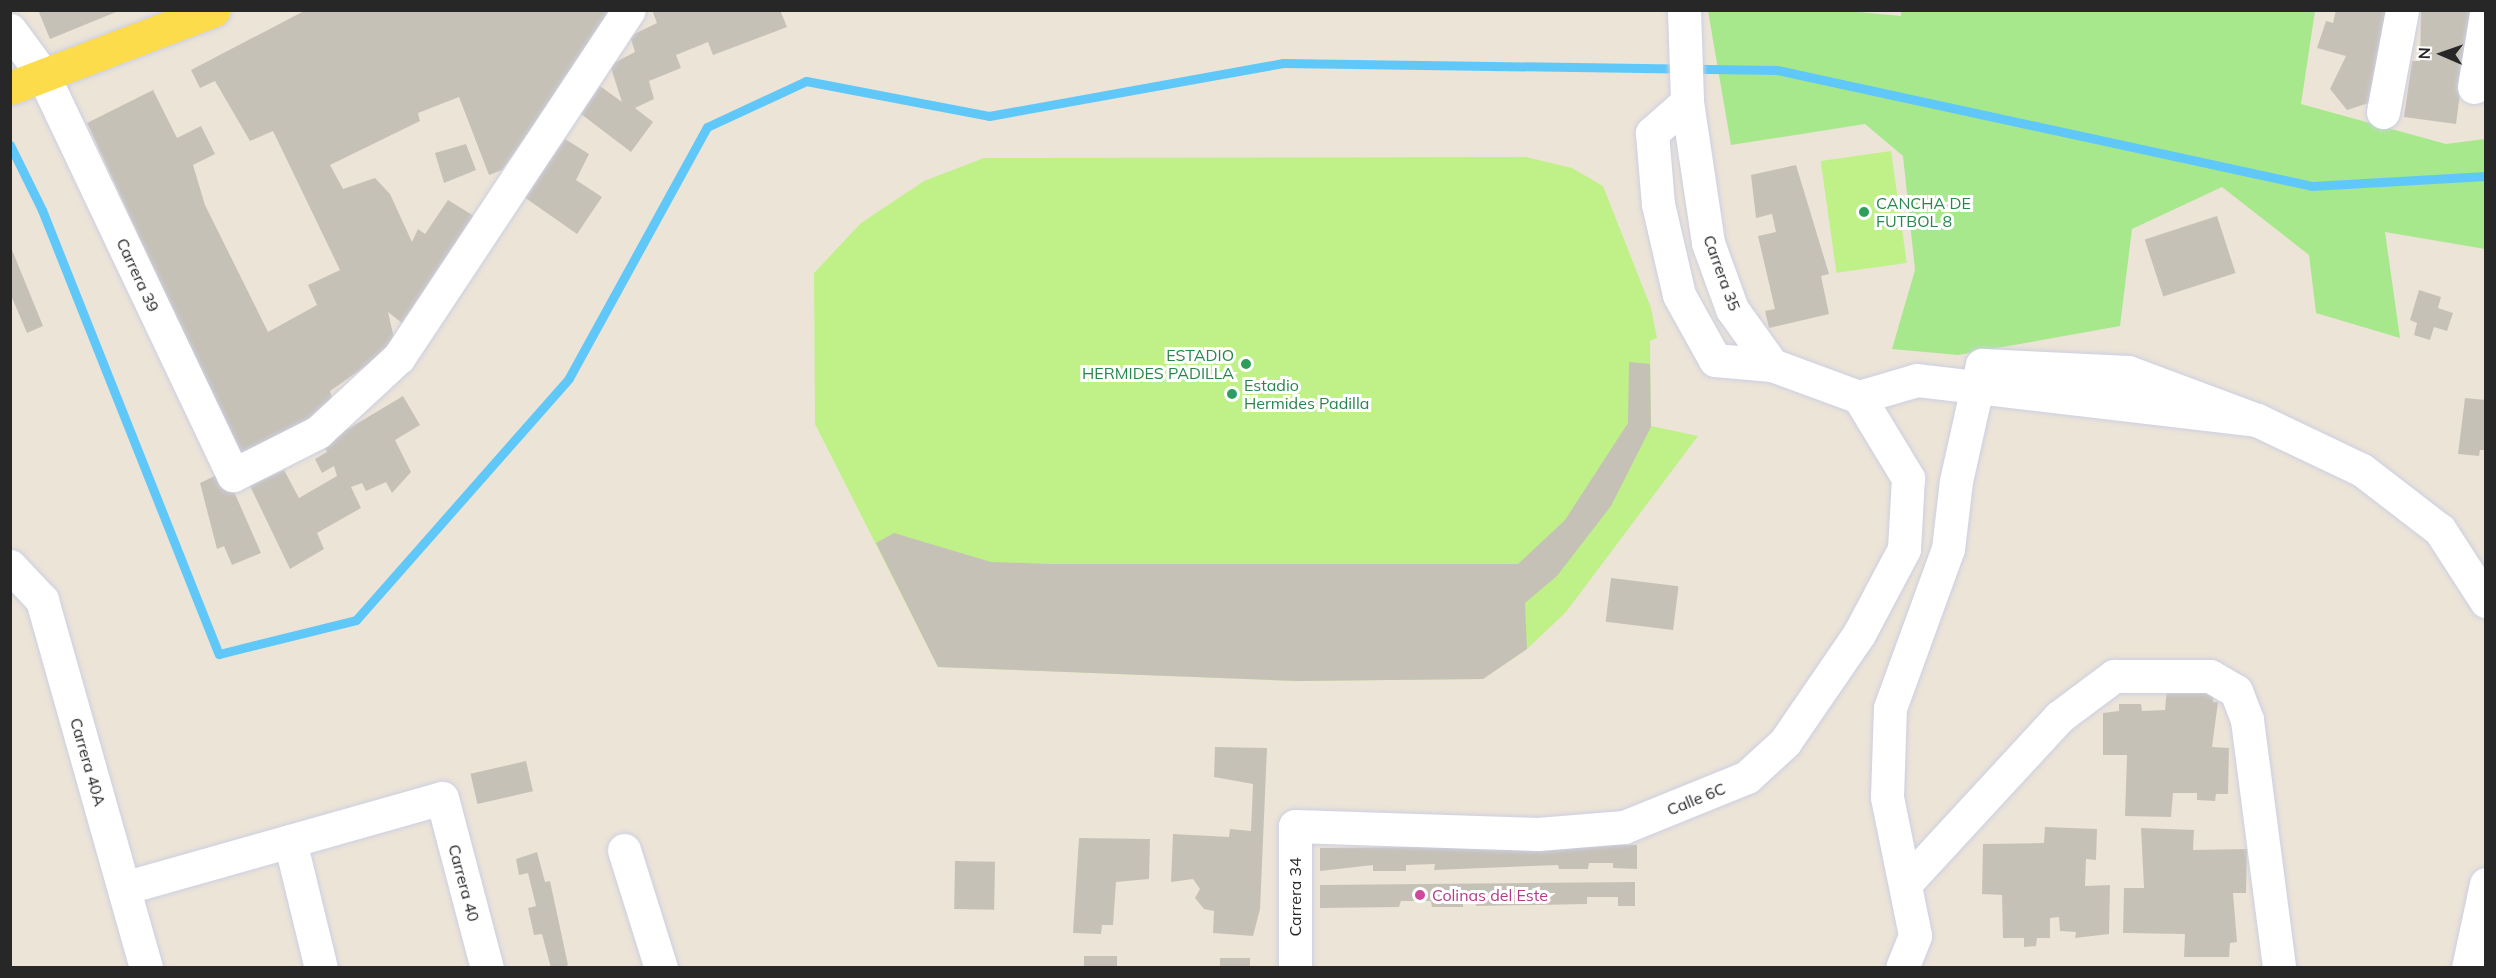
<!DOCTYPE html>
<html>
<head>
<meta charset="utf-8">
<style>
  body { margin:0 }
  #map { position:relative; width:2496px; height:978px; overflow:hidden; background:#ece4d7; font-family:Mulish,sans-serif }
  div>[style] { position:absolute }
  .green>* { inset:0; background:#a8e88d }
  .pitch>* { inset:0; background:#bff188; transform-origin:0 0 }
  .stream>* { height:9px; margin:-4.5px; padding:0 4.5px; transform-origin:4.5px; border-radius:4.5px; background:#5fc8f9 }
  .building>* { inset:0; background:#c6c1b7; transform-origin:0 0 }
  .roads { filter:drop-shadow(0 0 2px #cccfe2) drop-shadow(0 0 2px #cccfe2) }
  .minor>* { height:33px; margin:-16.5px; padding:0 16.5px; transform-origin:16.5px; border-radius:16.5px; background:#fff }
  .major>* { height:33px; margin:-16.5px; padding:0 16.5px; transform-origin:16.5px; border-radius:16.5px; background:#fddc4b }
  .dots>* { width:16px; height:16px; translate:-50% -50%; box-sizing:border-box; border:3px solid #fff; border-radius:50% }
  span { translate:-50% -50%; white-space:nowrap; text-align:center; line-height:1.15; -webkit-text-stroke:6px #fff; paint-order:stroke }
  .leisure-label { font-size:16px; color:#27864d }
  .left { translate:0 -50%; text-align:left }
  .right { translate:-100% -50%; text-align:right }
  .street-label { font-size:16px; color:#272727 }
  .hotel-label { font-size:16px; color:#b23c85 }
  .frame { position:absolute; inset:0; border:12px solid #272727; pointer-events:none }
  .north { position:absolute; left:2412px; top:24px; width:60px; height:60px; -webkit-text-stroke:4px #fff; paint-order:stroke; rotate:272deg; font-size:16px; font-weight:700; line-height:24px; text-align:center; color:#272727 }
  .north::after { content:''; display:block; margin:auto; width:21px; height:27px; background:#272727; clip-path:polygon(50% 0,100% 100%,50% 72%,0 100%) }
</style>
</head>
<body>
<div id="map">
  <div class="green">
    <div style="clip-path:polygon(1838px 10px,1901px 16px,1901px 10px,2315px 11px,2301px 104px,2446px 144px,2485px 139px,2485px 249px,2385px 232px,2400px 338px,2316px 313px,2309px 255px,2222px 187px,2132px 229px,2120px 326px,1958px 355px,1892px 349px,1915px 270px,1903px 156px,1865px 124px,1731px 145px,1708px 11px)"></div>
  </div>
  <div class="pitch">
    <div style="left:1891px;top:151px;width:113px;height:71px;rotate:82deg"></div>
    <div style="clip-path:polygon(1526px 157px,1572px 168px,1603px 186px,1651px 308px,1657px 338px,1650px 341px,1651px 426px,1698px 436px,1566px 612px,1527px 649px,1483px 679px,1297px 681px,938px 667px,815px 424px,814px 273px,861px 223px,924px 181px,984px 158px)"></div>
  </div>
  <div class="stream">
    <div style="left:10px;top:145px;width:72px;rotate:63.8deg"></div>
    <div style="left:42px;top:210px;width:478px;rotate:68.3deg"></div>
    <div style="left:219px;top:654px;width:141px;rotate:-13.9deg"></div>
    <div style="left:356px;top:620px;width:322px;rotate:-48.6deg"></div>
    <div style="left:569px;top:378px;width:286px;rotate:-61.2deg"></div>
    <div style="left:707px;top:127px;width:109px;rotate:-24.9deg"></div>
    <div style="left:806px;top:81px;width:186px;rotate:10.8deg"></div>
    <div style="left:989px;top:116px;width:299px;rotate:-10.2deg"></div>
    <div style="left:1283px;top:63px;width:494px;rotate:0.8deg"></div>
    <div style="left:1777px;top:70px;width:547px;rotate:12.23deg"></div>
    <div style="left:2312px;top:186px;width:174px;rotate:-3.3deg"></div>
  </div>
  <div class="building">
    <div style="clip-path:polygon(38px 10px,121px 10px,50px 39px)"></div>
    <div style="clip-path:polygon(306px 10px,614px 10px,502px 170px,489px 175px,459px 97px,418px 113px,420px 121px,330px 165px,343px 189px,375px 178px,390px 194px,412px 242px,418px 229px,425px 234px,448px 200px,474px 216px,402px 323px,388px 312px,394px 338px,386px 352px,330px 391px,332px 398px,321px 412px,240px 457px,87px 123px,153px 90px,177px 138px,201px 126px,215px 154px,193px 165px,205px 205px,268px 332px,317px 305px,308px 285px,340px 270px,273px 131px,250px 141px,215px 81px,200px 88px,191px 70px)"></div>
    <div style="clip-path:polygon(652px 10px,780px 10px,787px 27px,713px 55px,708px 42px,676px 55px,681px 68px,649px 81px,654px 99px,635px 108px,653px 122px,631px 152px,581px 114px,600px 86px,622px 102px,610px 65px,635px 52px,630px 36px,657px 23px)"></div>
    <div style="clip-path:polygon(2336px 10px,2390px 10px,2372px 102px,2347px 110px,2330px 89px,2346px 56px,2317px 48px,2326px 21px,2333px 23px)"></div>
    <div style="clip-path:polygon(2421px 10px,2471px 10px,2456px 124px,2404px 117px,2412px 61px,2420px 61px)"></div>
    <div style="clip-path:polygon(565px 139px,589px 154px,576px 180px,602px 197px,577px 234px,524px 197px)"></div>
    <div style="clip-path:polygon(466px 144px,476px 170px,444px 183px,435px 153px)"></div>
    <div style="clip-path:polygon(1796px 165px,1829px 274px,1821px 276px,1829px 314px,1769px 328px,1765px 311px,1775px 309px,1758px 236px,1776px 232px,1772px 214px,1756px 218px,1751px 175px)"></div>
    <div style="left:2217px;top:216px;width:60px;height:76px;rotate:72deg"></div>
    <div style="clip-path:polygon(10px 245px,43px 326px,27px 333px,10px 293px)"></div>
    <div style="clip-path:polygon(2419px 290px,2441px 297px,2438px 308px,2453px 313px,2447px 331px,2434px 327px,2430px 340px,2414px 335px,2417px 323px,2410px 320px)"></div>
    <div style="clip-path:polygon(1629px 362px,1650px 364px,1651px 427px,1611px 506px,1557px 576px,1525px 603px,1527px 649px,1483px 679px,1297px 681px,938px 667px,876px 543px,894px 533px,991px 562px,1050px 564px,1518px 564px,1565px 520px,1628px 423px)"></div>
    <div style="clip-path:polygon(403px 396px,420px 425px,395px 440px,411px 472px,392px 493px,386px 482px,366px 491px,362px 483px,351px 487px,361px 508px,317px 533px,324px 549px,290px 569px,250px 486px,284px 470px,299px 498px,337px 476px,334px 466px,322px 473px,315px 459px,327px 452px,323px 444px)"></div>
    <div style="clip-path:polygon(2465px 398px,2486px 400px,2486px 450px,2480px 450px,2479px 456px,2458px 454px)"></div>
    <div style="clip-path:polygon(225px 471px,261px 553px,232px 565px,224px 546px,217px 549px,200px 483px)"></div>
    <div style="left:1611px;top:578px;width:68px;height:44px;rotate:7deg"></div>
    <div style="clip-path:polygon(2167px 688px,2214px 689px,2213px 702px,2218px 702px,2212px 747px,2229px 748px,2228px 794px,2216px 794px,2215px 801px,2197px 800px,2197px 793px,2173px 793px,2171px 817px,2125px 816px,2127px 755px,2103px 755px,2103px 713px,2119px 711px,2119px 704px,2141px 704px,2142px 711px,2165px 710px)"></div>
    <div style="clip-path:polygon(1215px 747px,1267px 748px,1260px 909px,1253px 936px,1213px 933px,1214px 911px,1204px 909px,1195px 898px,1200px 889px,1193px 879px,1171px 882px,1173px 834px,1229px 837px,1230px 829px,1251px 831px,1253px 784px,1214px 777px)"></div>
    <div style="left:526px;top:761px;width:31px;height:57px;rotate:77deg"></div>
    <div style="clip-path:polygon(2045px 827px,2097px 829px,2096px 860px,2086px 859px,2085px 886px,2110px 885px,2109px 934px,2075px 938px,2076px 932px,2060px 931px,2059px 917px,2050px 918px,2050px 938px,2037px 938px,2036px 946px,2024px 947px,2024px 938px,2003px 938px,2002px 895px,1982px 894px,1983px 844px,2044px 843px)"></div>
    <div style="clip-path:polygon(2141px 828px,2194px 830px,2193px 850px,2247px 849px,2246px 893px,2233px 893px,2237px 942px,2230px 943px,2229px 957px,2184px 957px,2185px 934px,2123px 933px,2124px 888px,2144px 888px)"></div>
    <div style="clip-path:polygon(1079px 838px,1150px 839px,1149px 879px,1116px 882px,1113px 925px,1102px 925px,1101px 934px,1073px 933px)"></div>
    <div style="clip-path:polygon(1637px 845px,1637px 869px,1613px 868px,1613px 863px,1589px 863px,1588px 869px,1559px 869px,1558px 865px,1434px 870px,1435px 864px,1406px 865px,1406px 871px,1373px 871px,1373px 865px,1320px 871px,1320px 848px)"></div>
    <div style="clip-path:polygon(537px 852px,545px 882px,550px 881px,568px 965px,561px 968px,551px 968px,542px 934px,534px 935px,528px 908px,536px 906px,528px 873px,519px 875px,516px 859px)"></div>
    <div style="left:955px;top:861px;width:40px;height:48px;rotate:1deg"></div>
    <div style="clip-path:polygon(1635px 882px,1635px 906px,1618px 906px,1618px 897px,1587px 897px,1587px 904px,1476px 906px,1477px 900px,1463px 900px,1463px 907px,1432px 907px,1431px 901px,1401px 901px,1399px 907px,1320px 908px,1320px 885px)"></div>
    <div style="left:1084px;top:956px;width:33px;height:12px"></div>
    <div style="left:1220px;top:958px;width:30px;height:10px"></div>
  </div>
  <div class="roads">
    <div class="minor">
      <div style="left:1684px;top:10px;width:92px;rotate:88.1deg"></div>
      <div style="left:1687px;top:102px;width:143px;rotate:81.5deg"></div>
      <div style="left:1708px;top:243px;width:70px;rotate:70deg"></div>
      <div style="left:1732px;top:309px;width:69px;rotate:54.5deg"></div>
      <div style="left:1772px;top:365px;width:93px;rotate:20.2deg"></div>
      <div style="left:10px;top:30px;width:56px;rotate:53.7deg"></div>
      <div style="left:43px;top:75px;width:443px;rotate:64.6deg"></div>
      <div style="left:233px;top:475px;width:95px;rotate:-26.8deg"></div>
      <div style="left:318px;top:432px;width:110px;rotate:-42.8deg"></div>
      <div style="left:399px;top:357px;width:416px;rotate:-56.5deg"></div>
      <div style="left:2474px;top:87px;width:74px;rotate:-80.7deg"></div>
      <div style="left:1687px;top:102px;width:47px;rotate:138.5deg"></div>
      <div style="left:1652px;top:133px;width:71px;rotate:85.2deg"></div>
      <div style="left:1658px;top:204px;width:93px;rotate:77deg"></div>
      <div style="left:1679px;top:295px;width:74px;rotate:61deg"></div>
      <div style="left:1715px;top:360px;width:57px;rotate:5deg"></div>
      <div style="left:2383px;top:112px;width:104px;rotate:-79.4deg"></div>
      <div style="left:1859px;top:397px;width:60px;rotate:-16.3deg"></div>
      <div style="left:1917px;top:380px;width:342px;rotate:6.7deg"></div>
      <div style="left:2257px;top:420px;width:116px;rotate:25.5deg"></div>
      <div style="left:2362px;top:470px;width:98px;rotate:37.6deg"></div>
      <div style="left:2440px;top:530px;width:85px;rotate:57.1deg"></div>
      <div style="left:1859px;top:397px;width:95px;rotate:58.8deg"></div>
      <div style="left:10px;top:566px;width:47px;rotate:46.7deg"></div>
      <div style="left:42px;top:600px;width:382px;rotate:74.2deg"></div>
      <div style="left:290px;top:841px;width:131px;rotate:76.3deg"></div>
      <div style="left:624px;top:850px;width:124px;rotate:72.6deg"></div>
      <div style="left:1906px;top:883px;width:226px;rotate:-47.3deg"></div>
      <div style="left:2059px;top:717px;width:69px;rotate:-36.7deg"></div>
      <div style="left:2114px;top:676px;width:96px"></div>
      <div style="left:2210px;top:676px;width:30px;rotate:30deg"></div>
      <div style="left:2236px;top:691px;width:31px;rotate:69deg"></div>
      <div style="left:2247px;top:720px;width:250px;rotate:82.6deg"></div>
      <div style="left:124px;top:888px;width:330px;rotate:-15.8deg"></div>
      <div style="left:442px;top:798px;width:176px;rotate:75.2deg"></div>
      <div style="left:1295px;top:968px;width:142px;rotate:-90deg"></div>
      <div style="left:1295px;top:826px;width:243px;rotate:1.9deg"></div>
      <div style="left:1538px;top:834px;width:86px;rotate:-4.7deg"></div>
      <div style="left:1624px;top:827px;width:133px;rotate:-22.1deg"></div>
      <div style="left:1747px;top:777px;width:52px;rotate:-42.6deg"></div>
      <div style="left:1785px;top:742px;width:131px;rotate:-55.6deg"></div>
      <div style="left:1859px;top:634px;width:96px;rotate:-62.1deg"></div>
      <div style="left:1904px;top:549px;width:71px;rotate:-86.8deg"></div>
      <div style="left:1902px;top:968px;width:35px;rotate:-68deg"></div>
      <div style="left:1915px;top:935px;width:141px;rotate:-101.5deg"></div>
      <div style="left:1887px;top:797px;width:89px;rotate:-88.1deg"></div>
      <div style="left:1890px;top:708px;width:169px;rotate:-70deg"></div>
      <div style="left:1948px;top:549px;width:68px;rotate:-83.3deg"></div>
      <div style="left:1956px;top:481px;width:119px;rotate:-77.4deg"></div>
      <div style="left:1982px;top:365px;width:146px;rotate:2.7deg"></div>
      <div style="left:2128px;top:372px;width:138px;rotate:20.4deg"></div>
      <div style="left:2468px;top:968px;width:86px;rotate:-77.9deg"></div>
    </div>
    <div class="major">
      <div style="left:10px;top:88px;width:218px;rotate:-20.9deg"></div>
    </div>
  </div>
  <div class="dots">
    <div style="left:1864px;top:212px;background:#2e9e5b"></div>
    <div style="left:1246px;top:364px;background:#2e9e5b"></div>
    <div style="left:1232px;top:394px;background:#2e9e5b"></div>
    <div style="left:1420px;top:895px;background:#d1479c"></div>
  </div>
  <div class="leisure-label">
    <span class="left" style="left:1876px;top:212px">CANCHA DE<br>FUTBOL 8</span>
    <span class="right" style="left:1234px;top:364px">ESTADIO<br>HERMIDES PADILLA</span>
    <span class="left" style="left:1244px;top:394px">Estadio<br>Hermides Padilla</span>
  </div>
  <div class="street-label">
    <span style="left:1722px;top:273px;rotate:70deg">Carrera 35</span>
    <span style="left:138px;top:275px;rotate:65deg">Carrera 39</span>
    <span style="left:88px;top:762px;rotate:74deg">Carrera 40A</span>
    <span style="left:1696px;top:799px;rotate:-22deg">Calle 6C</span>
    <span style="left:464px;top:883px;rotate:75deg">Carrera 40</span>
    <span style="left:1295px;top:897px;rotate:-90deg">Carrera 34</span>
  </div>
  <div class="hotel-label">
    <span class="left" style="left:1432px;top:895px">Colinas del Este</span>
  </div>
  <div class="frame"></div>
  <div class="north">N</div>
</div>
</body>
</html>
